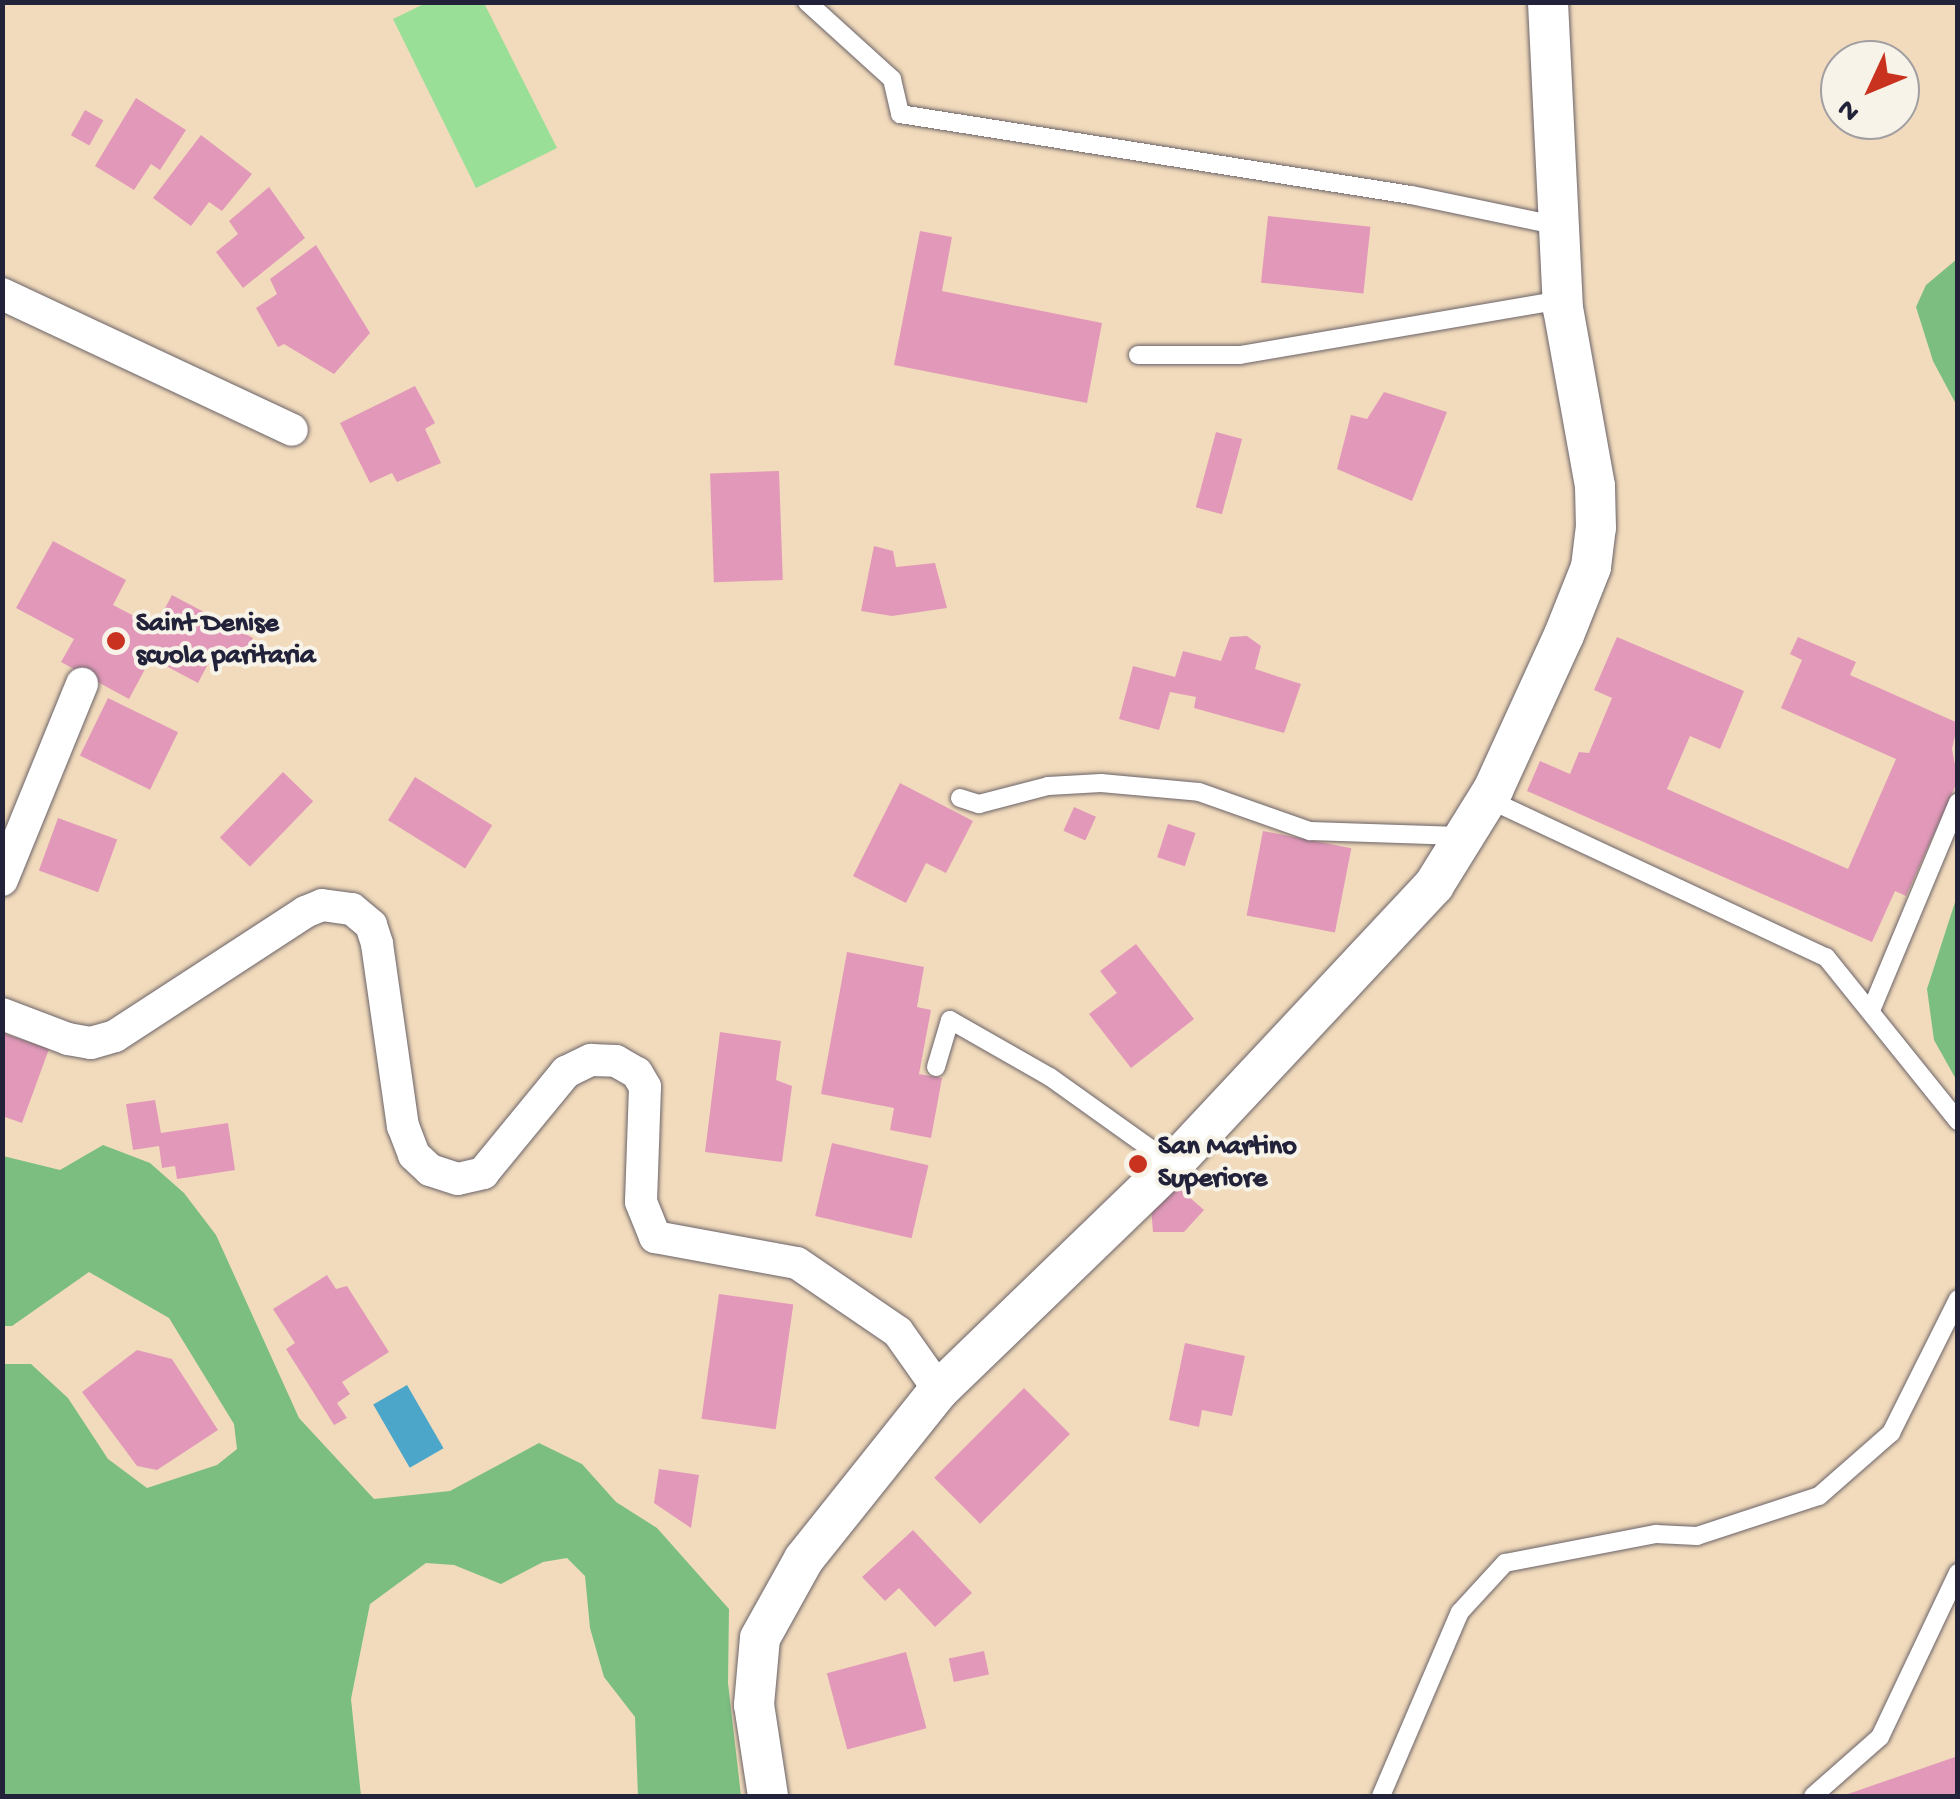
<!DOCTYPE html>
<html>
<head>
<meta charset="utf-8">
<style>
  body { margin:0 }
  #map { position:relative; width:1960px; height:1799px; overflow:hidden; background:#f2dbbc; font-family:"Gochi Hand",sans-serif }
  div>[style] { position:absolute }
  .green>* { inset:0; background:#9adf97 }
  .forest>* { inset:0; background:#7bbe80 }
  .water>* { inset:0; background:#4ba6c9; transform-origin:0 0 }
  .building>* { inset:0; background:#e299b9; transform-origin:0 0 }
  .roads { filter:drop-shadow(0 0 2px #6b6368) drop-shadow(0 0 2px #6b6368) }
  .service>* { height:18px; margin:-9px; padding:0 9px; transform-origin:9px; border-radius:9px; background:#fff }
  .minor>* { height:32px; margin:-16px; padding:0 16px; transform-origin:16px; border-radius:16px; background:#fff }
  .tertiary>* { height:40px; margin:-20px; padding:0 20px; transform-origin:20px; border-radius:20px; background:#fff }
  .dots>* { width:28px; height:28px; translate:-50% -50%; box-sizing:border-box; border:5px solid #f7f3e8; border-radius:50% }
  span { translate:-50% -50%; white-space:nowrap; text-align:center; line-height:1.15; -webkit-text-stroke:8px #f7f3e8; paint-order:stroke }
  .poi-label { font-size:28px; color:#22223b; font-weight:700 }
  .left { translate:0 -50%; text-align:left }
  .frame { position:absolute; inset:0; border:5px solid #22223b; pointer-events:none }
  .north { position:absolute; left:1820px; top:40px; width:100px; height:100px; box-sizing:border-box; background:#f7f3e8; border:2px solid #a29fa3; border-radius:50%; rotate:226deg; font-size:28px; font-weight:700; line-height:40px; text-align:center; color:#22223b }
  .north::after { content:''; display:block; margin:auto; width:35px; height:45px; background:#c8321e; clip-path:polygon(50% 0,100% 100%,50% 72%,0 100%) }
</style>
</head>
<body>
<div id="map">
  <div class="green">
    <div style="clip-path:polygon(426px 3px,484px 3px,557px 148px,476px 188px,393px 19px)"></div>
  </div>
  <div class="forest">
    <div style="clip-path:polygon(1957px 259px,1957px 406px,1933px 361px,1916px 307px,1926px 285px)"></div>
    <div style="clip-path:polygon(1957px 896px,1958px 1081px,1957px 1081px,1934px 1040px,1927px 989px)"></div>
    <div style="clip-path:polygon(103px 1145px,150px 1163px,184px 1193px,216px 1235px,299px 1418px,374px 1499px,450px 1491px,539px 1443px,582px 1464px,616px 1502px,657px 1528px,729px 1609px,728px 1683px,741px 1796px,638px 1796px,635px 1717px,604px 1677px,590px 1628px,585px 1576px,567px 1558px,543px 1562px,501px 1584px,454px 1565px,426px 1563px,370px 1604px,351px 1699px,361px 1796px,3px 1796px,3px 1364px,31px 1364px,68px 1398px,108px 1459px,147px 1488px,217px 1465px,237px 1449px,234px 1424px,169px 1318px,89px 1272px,12px 1326px,3px 1326px,3px 1156px,60px 1170px)"></div>
  </div>
  <div class="water">
    <div style="left:407px;top:1385px;width:73px;height:39px;rotate:60deg"></div>
  </div>
  <div class="building">
    <div style="clip-path:polygon(136px 98px,186px 130px,160px 170px,151px 164px,134px 190px,95px 166px)"></div>
    <div style="left:85px;top:110px;width:21px;height:29px;rotate:29deg"></div>
    <div style="clip-path:polygon(201px 135px,252px 174px,222px 211px,209px 202px,191px 226px,153px 198px)"></div>
    <div style="clip-path:polygon(269px 187px,305px 238px,243px 288px,216px 252px,238px 234px,229px 221px)"></div>
    <div style="left:1268px;top:216px;width:103px;height:67px;rotate:6deg"></div>
    <div style="clip-path:polygon(920px 231px,952px 237px,942px 291px,1102px 323px,1087px 403px,894px 365px)"></div>
    <div style="clip-path:polygon(316px 245px,370px 333px,334px 374px,284px 344px,278px 347px,256px 308px,277px 294px,270px 279px)"></div>
    <div style="clip-path:polygon(415px 386px,435px 423px,425px 429px,441px 463px,397px 482px,392px 473px,370px 483px,340px 423px)"></div>
    <div style="clip-path:polygon(1384px 392px,1447px 412px,1412px 501px,1337px 469px,1351px 415px,1367px 419px)"></div>
    <div style="left:1216px;top:432px;width:27px;height:78px;rotate:15deg"></div>
    <div style="left:779px;top:471px;width:109px;height:69px;rotate:88deg"></div>
    <div style="clip-path:polygon(53px 541px,126px 580px,113px 605px,155px 627px,172px 595px,253px 638px,241px 661px,228px 654px,220px 670px,208px 664px,198px 683px,151px 658px,129px 699px,61px 662px,74px 639px,16px 608px)"></div>
    <div style="clip-path:polygon(874px 546px,893px 551px,896px 567px,935px 563px,947px 608px,892px 616px,861px 611px)"></div>
    <div style="clip-path:polygon(1247px 636px,1261px 646px,1255px 669px,1301px 684px,1284px 733px,1194px 708px,1196px 697px,1170px 692px,1159px 730px,1119px 719px,1133px 666px,1175px 677px,1183px 651px,1221px 661px,1230px 637px)"></div>
    <div style="clip-path:polygon(1617px 637px,1744px 691px,1720px 749px,1690px 736px,1667px 789px,1848px 869px,1896px 759px,1781px 708px,1802px 660px,1790px 654px,1798px 637px,1856px 662px,1850px 675px,1958px 723px,1952px 749px,1958px 780px,1906px 896px,1895px 891px,1872px 942px,1527px 791px,1540px 761px,1570px 774px,1579px 752px,1589px 753px,1612px 698px,1594px 690px)"></div>
    <div style="left:108px;top:698px;width:78px;height:64px;rotate:26deg"></div>
    <div style="left:283px;top:772px;width:42px;height:91px;rotate:44deg"></div>
    <div style="left:415px;top:777px;width:91px;height:51px;rotate:32deg"></div>
    <div style="clip-path:polygon(900px 783px,973px 821px,946px 873px,926px 863px,906px 903px,853px 876px)"></div>
    <div style="left:1074px;top:807px;width:24px;height:26px;rotate:24deg"></div>
    <div style="left:58px;top:818px;width:63px;height:56px;rotate:20deg"></div>
    <div style="left:1168px;top:824px;width:29px;height:35px;rotate:18deg"></div>
    <div style="left:1263px;top:831px;width:90px;height:86px;rotate:11deg"></div>
    <div style="clip-path:polygon(1136px 944px,1194px 1019px,1131px 1068px,1089px 1014px,1117px 993px,1100px 971px)"></div>
    <div style="clip-path:polygon(847px 952px,924px 967px,917px 1007px,931px 1010px,919px 1074px,942px 1078px,931px 1138px,890px 1130px,894px 1108px,821px 1094px)"></div>
    <div style="clip-path:polygon(720px 1032px,781px 1041px,776px 1080px,792px 1086px,782px 1162px,705px 1152px)"></div>
    <div style="clip-path:polygon(2px 1033px,49px 1049px,22px 1123px,2px 1116px)"></div>
    <div style="clip-path:polygon(155px 1100px,161px 1133px,228px 1123px,235px 1170px,177px 1179px,175px 1166px,162px 1168px,159px 1146px,133px 1150px,126px 1104px)"></div>
    <div style="left:832px;top:1143px;width:99px;height:75px;rotate:13deg"></div>
    <div style="clip-path:polygon(1172px 1182px,1204px 1210px,1184px 1232px,1153px 1232px,1151px 1207px)"></div>
    <div style="clip-path:polygon(327px 1275px,336px 1289px,347px 1286px,389px 1352px,342px 1382px,350px 1394px,337px 1403px,347px 1418px,334px 1425px,286px 1349px,295px 1343px,273px 1309px)"></div>
    <div style="left:719px;top:1294px;width:75px;height:126px;rotate:8deg"></div>
    <div style="clip-path:polygon(1185px 1343px,1245px 1356px,1232px 1416px,1202px 1410px,1199px 1427px,1169px 1420px)"></div>
    <div style="clip-path:polygon(137px 1350px,172px 1359px,218px 1430px,157px 1470px,137px 1466px,82px 1392px)"></div>
    <div style="left:1024px;top:1388px;width:65px;height:127px;rotate:45deg"></div>
    <div style="clip-path:polygon(659px 1469px,699px 1475px,691px 1528px,654px 1503px)"></div>
    <div style="clip-path:polygon(913px 1530px,972px 1593px,935px 1627px,899px 1588px,885px 1601px,862px 1577px)"></div>
    <div style="left:984px;top:1651px;width:24px;height:36px;rotate:78deg"></div>
    <div style="left:906px;top:1652px;width:79px;height:82px;rotate:75deg"></div>
    <div style="clip-path:polygon(1958px 1756px,1958px 1796px,1842px 1796px)"></div>
  </div>
  <div class="roads">
    <div class="service">
      <div style="left:807px;top:2px;width:115px;rotate:42.2deg"></div>
      <div style="left:892px;top:79px;width:36px;rotate:77deg"></div>
      <div style="left:900px;top:114px;width:517px;rotate:9.01deg"></div>
      <div style="left:1411px;top:195px;width:147px;rotate:11.8deg"></div>
      <div style="left:1138px;top:355px;width:102px"></div>
      <div style="left:1240px;top:355px;width:327px;rotate:-9.7deg"></div>
      <div style="left:960px;top:798px;width:20px;rotate:18deg"></div>
      <div style="left:979px;top:804px;width:71px;rotate:-14.6deg"></div>
      <div style="left:1048px;top:786px;width:53px;rotate:-3.2deg"></div>
      <div style="left:1101px;top:783px;width:98px;rotate:5.2deg"></div>
      <div style="left:1199px;top:792px;width:118px;rotate:19.4deg"></div>
      <div style="left:1310px;top:831px;width:154px;rotate:1.9deg"></div>
      <div style="left:1488px;top:799px;width:373px;rotate:25.1deg"></div>
      <div style="left:1826px;top:957px;width:211px;rotate:51.2deg"></div>
      <div style="left:1872px;top:1008px;width:223px;rotate:-67.3deg"></div>
      <div style="left:936px;top:1067px;width:49px;rotate:-73.4deg"></div>
      <div style="left:950px;top:1020px;width:115px;rotate:29.7deg"></div>
      <div style="left:1050px;top:1077px;width:150px;rotate:35.5deg"></div>
      <div style="left:1381px;top:1796px;width:200px;rotate:-66.8deg"></div>
      <div style="left:1460px;top:1612px;width:67px;rotate:-47.4deg"></div>
      <div style="left:1505px;top:1563px;width:154px;rotate:-10.9deg"></div>
      <div style="left:1656px;top:1534px;width:41px;rotate:2.8deg"></div>
      <div style="left:1697px;top:1536px;width:128px;rotate:-18.2deg"></div>
      <div style="left:1819px;top:1496px;width:96px;rotate:-41.2deg"></div>
      <div style="left:1891px;top:1433px;width:150px;rotate:-63.4deg"></div>
      <div style="left:1813px;top:1796px;width:89px;rotate:-41.4deg"></div>
      <div style="left:1880px;top:1737px;width:182px;rotate:-64.6deg"></div>
    </div>
    <div class="minor">
      <div style="left:2px;top:294px;width:320px;rotate:25.1deg"></div>
      <div style="left:2px;top:880px;width:212px;rotate:-67.8deg"></div>
      <div style="left:2px;top:1014px;width:71px;rotate:20.7deg"></div>
      <div style="left:68px;top:1039px;width:23px;rotate:10deg"></div>
      <div style="left:91px;top:1043px;width:25px;rotate:-16deg"></div>
      <div style="left:115px;top:1036px;width:227px;rotate:-33.1deg"></div>
      <div style="left:305px;top:912px;width:18px;rotate:-22deg"></div>
      <div style="left:322px;top:905px;width:30px;rotate:8deg"></div>
      <div style="left:352px;top:909px;width:25px;rotate:40deg"></div>
      <div style="left:371px;top:925px;width:20px;rotate:72deg"></div>
      <div style="left:377px;top:944px;width:184px;rotate:81.9deg"></div>
      <div style="left:403px;top:1126px;width:31px;rotate:69deg"></div>
      <div style="left:414px;top:1155px;width:22px;rotate:43deg"></div>
      <div style="left:430px;top:1170px;width:29px;rotate:18deg"></div>
      <div style="left:458px;top:1179px;width:26px;rotate:-13deg"></div>
      <div style="left:483px;top:1173px;width:131px;rotate:-50.6deg"></div>
      <div style="left:566px;top:1072px;width:28px;rotate:-26deg"></div>
      <div style="left:591px;top:1060px;width:25px;rotate:2deg"></div>
      <div style="left:616px;top:1061px;width:24px;rotate:30deg"></div>
      <div style="left:637px;top:1073px;width:16px;rotate:60deg"></div>
      <div style="left:645px;top:1087px;width:115px;rotate:92deg"></div>
      <div style="left:641px;top:1202px;width:38px;rotate:68deg"></div>
      <div style="left:655px;top:1237px;width:144px;rotate:10.4deg"></div>
      <div style="left:797px;top:1263px;width:122px;rotate:34.3deg"></div>
      <div style="left:898px;top:1332px;width:71px;rotate:54.7deg"></div>
    </div>
    <div class="tertiary">
      <div style="left:768px;top:1796px;width:92px;rotate:-98.7deg"></div>
      <div style="left:754px;top:1705px;width:67px;rotate:-84.9deg"></div>
      <div style="left:760px;top:1638px;width:90px;rotate:-60.9deg"></div>
      <div style="left:804px;top:1559px;width:216px;rotate:-51.4deg"></div>
      <div style="left:939px;top:1390px;width:325px;rotate:-44deg"></div>
      <div style="left:1173px;top:1164px;width:382px;rotate:-46.9deg"></div>
      <div style="left:1434px;top:885px;width:112px;rotate:-58.2deg"></div>
      <div style="left:1493px;top:790px;width:170px;rotate:-65.4deg"></div>
      <div style="left:1564px;top:635px;width:73px;rotate:-68.3deg"></div>
      <div style="left:1591px;top:567px;width:39px;rotate:-83deg"></div>
      <div style="left:1596px;top:528px;width:42px;rotate:-91.4deg"></div>
      <div style="left:1595px;top:486px;width:180px;rotate:-100.2deg"></div>
      <div style="left:1563px;top:309px;width:307px;rotate:-92.8deg"></div>
    </div>
  </div>
  <div class="dots">
    <div style="left:116px;top:641px;background:#c8321e"></div>
    <div style="left:1138px;top:1164px;background:#c8321e"></div>
  </div>
  <div class="poi-label">
    <span class="left" style="left:136px;top:641px">Saint Denise<br>scuola paritaria</span>
    <span class="left" style="left:1158px;top:1164px">San Martino<br>Superiore</span>
  </div>
  <div class="frame"></div>
  <div class="north">N</div>
</div>
</body>
</html>
